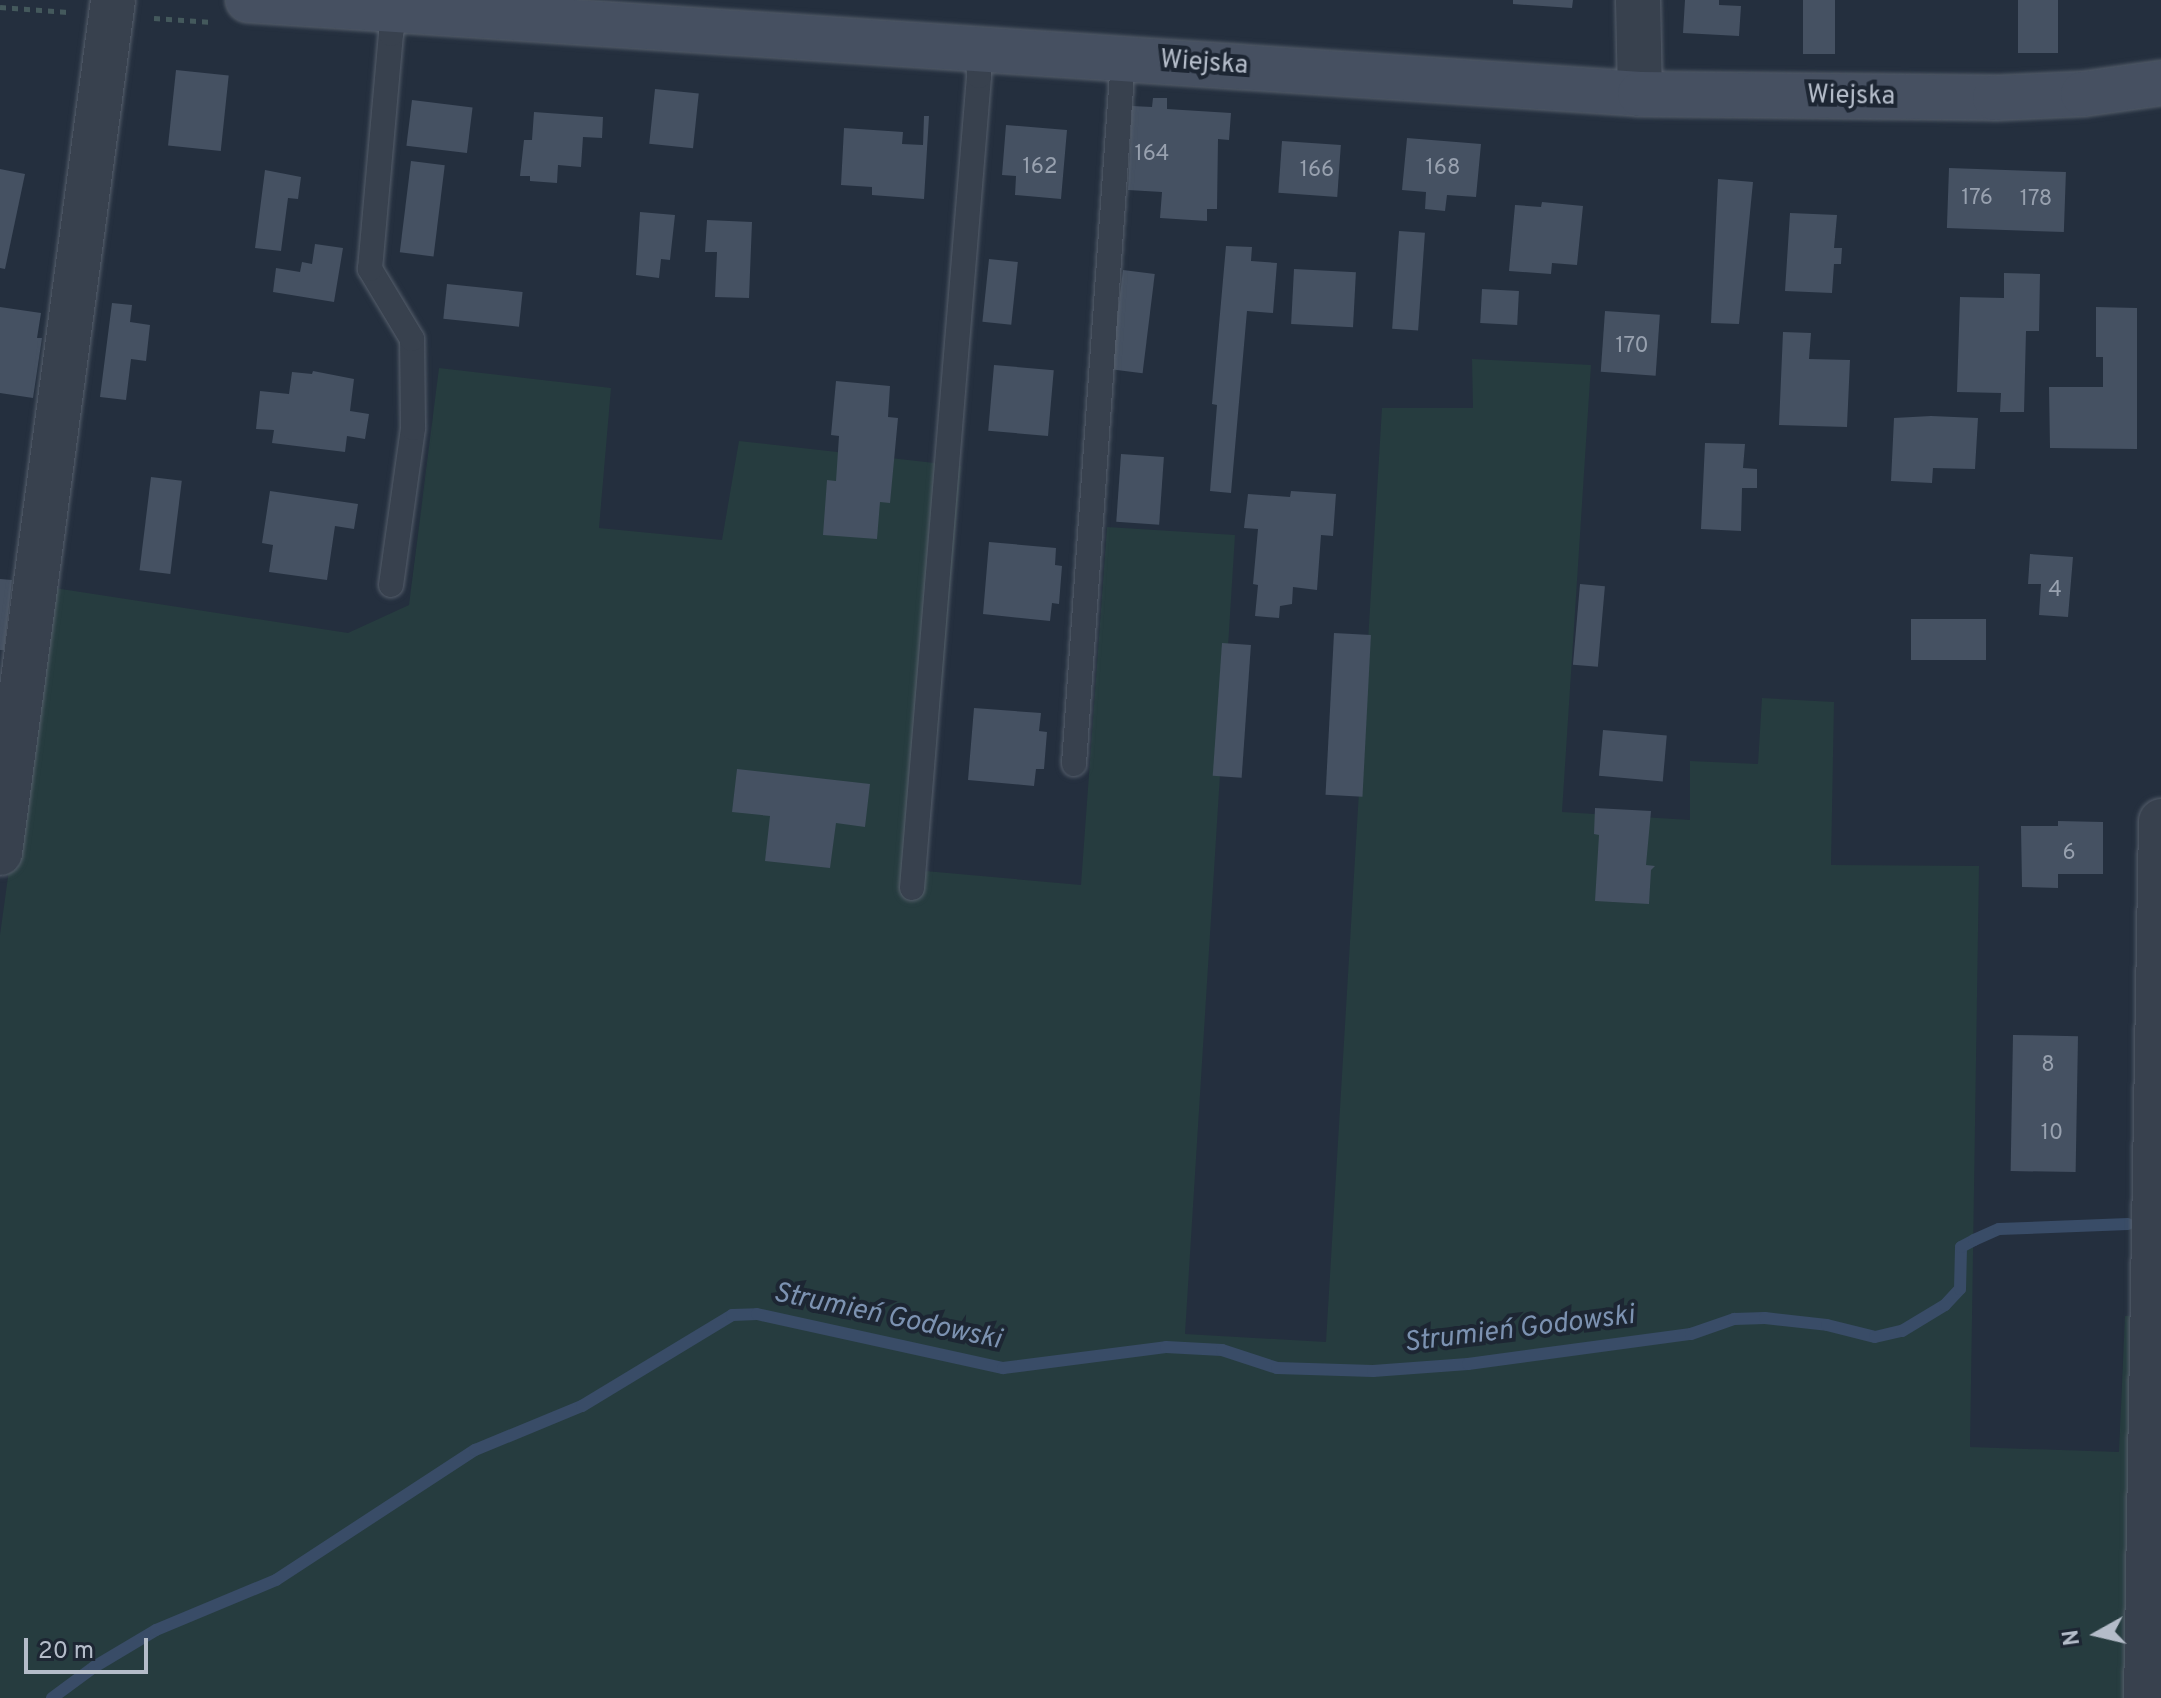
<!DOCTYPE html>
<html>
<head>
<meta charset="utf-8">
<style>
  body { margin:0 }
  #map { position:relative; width:2161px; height:1698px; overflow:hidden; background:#242f3e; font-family:Overpass,sans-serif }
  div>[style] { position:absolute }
  .green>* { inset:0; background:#263c3f }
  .stream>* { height:12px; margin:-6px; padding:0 6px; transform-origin:6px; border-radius:6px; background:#394c67 }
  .building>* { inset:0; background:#455162; transform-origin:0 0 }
  .path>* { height:5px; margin-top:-2.5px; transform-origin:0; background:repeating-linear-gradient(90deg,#44595c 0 6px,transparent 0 12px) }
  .roads { filter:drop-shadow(0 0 2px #565f6c) drop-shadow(0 0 2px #565f6c) }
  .lane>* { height:24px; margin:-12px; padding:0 12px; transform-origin:12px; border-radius:12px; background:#38414e }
  .street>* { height:44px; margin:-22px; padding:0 22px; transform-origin:22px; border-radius:22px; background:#38414e }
  .secondary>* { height:44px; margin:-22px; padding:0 22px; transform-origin:22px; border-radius:22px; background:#465061 }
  span { translate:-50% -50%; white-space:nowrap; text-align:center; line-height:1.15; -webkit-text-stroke:8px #1d2633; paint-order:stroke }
  .number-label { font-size:22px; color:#98a1af }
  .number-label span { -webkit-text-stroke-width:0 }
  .street-label { font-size:26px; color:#b4bcc9 }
  .water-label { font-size:28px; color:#7c92b1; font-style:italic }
  .north { position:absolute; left:2057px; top:1594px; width:80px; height:80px; -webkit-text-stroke:6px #1d2633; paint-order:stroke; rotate:262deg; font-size:22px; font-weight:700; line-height:32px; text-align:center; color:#b4bcc9 }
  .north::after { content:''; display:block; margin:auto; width:28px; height:36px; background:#b4bcc9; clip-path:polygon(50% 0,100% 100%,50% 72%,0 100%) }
  .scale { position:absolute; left:24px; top:1638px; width:124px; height:36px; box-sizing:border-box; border:4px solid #b4bcc9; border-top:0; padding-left:10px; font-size:24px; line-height:28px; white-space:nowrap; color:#b4bcc9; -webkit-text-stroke:6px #1d2633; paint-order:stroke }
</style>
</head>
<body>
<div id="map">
  <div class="green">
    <div style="clip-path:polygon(1472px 359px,1591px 365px,1562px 812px,1690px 820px,1690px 761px,1758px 764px,1762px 698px,1834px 702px,1831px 865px,1979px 866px,1970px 1447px,2119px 1452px,2125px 1316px,2143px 1316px,2137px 1698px,0 1698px,0 935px,48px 587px,348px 633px,409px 605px,439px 368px,611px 388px,599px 528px,722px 540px,739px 441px,961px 466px,925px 871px,1081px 885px,1107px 527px,1235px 535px,1185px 1334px,1326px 1342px,1382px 408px,1473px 408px)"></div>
  </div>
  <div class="stream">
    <div style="left:52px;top:1698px;width:52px;rotate:-36.4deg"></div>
    <div style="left:94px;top:1667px;width:72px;rotate:-30.8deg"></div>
    <div style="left:156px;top:1630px;width:130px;rotate:-22.6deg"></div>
    <div style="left:276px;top:1580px;width:238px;rotate:-33.2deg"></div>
    <div style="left:475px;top:1450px;width:116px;rotate:-22.4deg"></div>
    <div style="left:582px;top:1406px;width:175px;rotate:-31.2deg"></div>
    <div style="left:732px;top:1315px;width:25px;rotate:-2deg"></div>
    <div style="left:757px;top:1314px;width:252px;rotate:12.4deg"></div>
    <div style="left:1003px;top:1368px;width:164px;rotate:-7.3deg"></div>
    <div style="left:1166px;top:1347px;width:56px;rotate:3.1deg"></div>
    <div style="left:1222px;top:1350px;width:58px;rotate:18.1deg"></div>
    <div style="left:1277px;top:1368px;width:96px;rotate:1.8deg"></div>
    <div style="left:1373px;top:1371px;width:95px;rotate:-4.2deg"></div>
    <div style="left:1468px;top:1364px;width:225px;rotate:-7.7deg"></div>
    <div style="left:1691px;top:1334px;width:46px;rotate:-19.2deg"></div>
    <div style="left:1734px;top:1319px;width:31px;rotate:-2deg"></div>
    <div style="left:1765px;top:1318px;width:62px;rotate:6.4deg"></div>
    <div style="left:1827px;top:1325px;width:49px;rotate:14deg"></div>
    <div style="left:1875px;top:1337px;width:28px;rotate:-13deg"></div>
    <div style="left:1902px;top:1331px;width:50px;rotate:-31.2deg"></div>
    <div style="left:1945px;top:1305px;width:22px;rotate:-47deg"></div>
    <div style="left:1960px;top:1289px;width:42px;rotate:-88.6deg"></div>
    <div style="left:1961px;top:1247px;width:15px;rotate:-28deg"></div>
    <div style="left:1974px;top:1240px;width:27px;rotate:-24deg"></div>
    <div style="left:1999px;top:1229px;width:129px;rotate:-2.2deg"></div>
  </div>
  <div class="building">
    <div style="clip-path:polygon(1513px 0,1573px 0,1572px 8px,1513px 4px)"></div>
    <div style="clip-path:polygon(1685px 0,1719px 0,1719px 5px,1741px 6px,1739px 36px,1683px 33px)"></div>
    <div style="left:1803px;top:0;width:32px;height:54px"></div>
    <div style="left:2018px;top:0;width:40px;height:53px"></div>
    <div style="left:176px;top:70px;width:53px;height:76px;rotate:6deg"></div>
    <div style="left:655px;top:89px;width:44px;height:55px;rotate:6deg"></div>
    <div style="clip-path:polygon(1153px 98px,1167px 98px,1167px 109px,1231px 113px,1229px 140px,1218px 139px,1217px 209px,1207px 209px,1207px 221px,1160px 218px,1162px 192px,1128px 190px,1132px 106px,1152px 107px)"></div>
    <div style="left:412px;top:100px;width:61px;height:46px;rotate:7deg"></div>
    <div style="clip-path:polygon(534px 112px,603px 117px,602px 138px,583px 137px,581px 167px,558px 165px,557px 183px,530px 181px,530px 176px,520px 176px,524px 140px,532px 140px)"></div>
    <div style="clip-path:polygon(924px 116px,929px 116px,924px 199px,872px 195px,872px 187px,841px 185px,844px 128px,903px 132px,902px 144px,923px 145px)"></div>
    <div style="clip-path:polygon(1006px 125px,1067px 130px,1061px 199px,1015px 195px,1016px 176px,1002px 175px)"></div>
    <div style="clip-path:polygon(1407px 138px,1481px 144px,1476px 197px,1447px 195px,1445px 211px,1425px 209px,1426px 192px,1402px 190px)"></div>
    <div style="left:1282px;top:141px;width:59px;height:52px;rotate:4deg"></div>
    <div style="left:411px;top:161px;width:34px;height:92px;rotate:7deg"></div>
    <div style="left:1949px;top:168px;width:117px;height:60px;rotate:2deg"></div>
    <div style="clip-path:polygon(0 169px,25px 174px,5px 269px,0 268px)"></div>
    <div style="clip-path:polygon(265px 170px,301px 177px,298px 199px,288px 198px,281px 251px,255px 248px)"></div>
    <div style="clip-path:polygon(1718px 179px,1753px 182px,1739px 324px,1711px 323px)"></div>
    <div style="clip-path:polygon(1542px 202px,1583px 206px,1577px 265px,1552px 263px,1551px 274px,1509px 271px,1515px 205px,1541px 207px)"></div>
    <div style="clip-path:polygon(640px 212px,675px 215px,670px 260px,661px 259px,659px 278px,636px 275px)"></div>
    <div style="clip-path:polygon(1790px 213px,1837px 215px,1834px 248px,1842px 248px,1841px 264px,1834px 264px,1832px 293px,1785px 291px)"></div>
    <div style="clip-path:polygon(707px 220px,752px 222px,749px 298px,715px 297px,717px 252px,705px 252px)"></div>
    <div style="left:1399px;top:231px;width:26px;height:98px;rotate:4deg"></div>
    <div style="clip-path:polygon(315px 244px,343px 248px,334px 302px,273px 292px,276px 268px,300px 272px,302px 262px,312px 264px)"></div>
    <div style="clip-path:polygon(1226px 246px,1252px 247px,1251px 261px,1277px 263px,1273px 313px,1247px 311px,1231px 493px,1210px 491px,1217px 405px,1212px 404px)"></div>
    <div style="left:989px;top:259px;width:29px;height:63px;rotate:6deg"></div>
    <div style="left:1294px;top:269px;width:62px;height:55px;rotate:3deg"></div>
    <div style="left:1123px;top:270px;width:32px;height:100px;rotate:7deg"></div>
    <div style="clip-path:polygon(2004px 273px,2040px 274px,2039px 331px,2026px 331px,2024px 412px,2000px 412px,2001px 393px,1957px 392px,1960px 297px,2004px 298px)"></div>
    <div style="left:447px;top:284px;width:76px;height:35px;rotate:6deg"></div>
    <div style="left:1482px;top:289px;width:37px;height:34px;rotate:3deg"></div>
    <div style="clip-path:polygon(112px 303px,132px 305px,130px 322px,150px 325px,146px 361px,131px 359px,126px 400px,100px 397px)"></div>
    <div style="clip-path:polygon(0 307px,41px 313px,37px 338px,42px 338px,33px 398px,0 393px)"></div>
    <div style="clip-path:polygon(2096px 307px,2137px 308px,2137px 449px,2050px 448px,2049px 387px,2103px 387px,2103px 357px,2096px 357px)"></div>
    <div style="left:1605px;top:311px;width:55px;height:61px;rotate:4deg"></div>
    <div style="clip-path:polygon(1783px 332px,1811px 333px,1809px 359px,1850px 360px,1847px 427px,1779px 425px)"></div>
    <div style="left:994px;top:365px;width:60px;height:66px;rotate:5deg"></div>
    <div style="clip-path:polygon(313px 371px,354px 379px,350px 411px,369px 414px,365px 439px,347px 436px,345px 452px,272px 443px,274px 430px,256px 429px,260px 391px,289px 394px,292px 372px,312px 374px)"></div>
    <div style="clip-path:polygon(836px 381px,890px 386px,888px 417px,898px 418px,890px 503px,880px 502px,877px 539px,823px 535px,827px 480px,836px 481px,839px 436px,831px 435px)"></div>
    <div style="clip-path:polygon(1931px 416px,1978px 418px,1975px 469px,1933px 468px,1932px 483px,1891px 481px,1894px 418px)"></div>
    <div style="clip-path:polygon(1705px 443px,1745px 444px,1743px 468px,1757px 469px,1757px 488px,1742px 488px,1741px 531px,1701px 529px)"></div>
    <div style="left:1121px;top:454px;width:43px;height:68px;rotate:4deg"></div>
    <div style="left:151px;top:477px;width:31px;height:94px;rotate:7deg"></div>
    <div style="clip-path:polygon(270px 491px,358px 504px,354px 529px,335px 526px,327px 580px,269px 572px,273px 545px,262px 543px)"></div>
    <div style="clip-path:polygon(1291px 491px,1336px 494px,1333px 536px,1321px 535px,1317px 590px,1293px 587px,1292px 604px,1280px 606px,1279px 618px,1255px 616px,1258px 585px,1253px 584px,1258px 529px,1244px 528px,1248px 494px,1290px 497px)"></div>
    <div style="clip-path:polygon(989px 542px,1056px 548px,1055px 565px,1062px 566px,1059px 604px,1052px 603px,1050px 621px,983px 614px)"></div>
    <div style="clip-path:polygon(2030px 554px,2073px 557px,2068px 617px,2039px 615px,2041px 584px,2028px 584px)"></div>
    <div style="clip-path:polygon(0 579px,12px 580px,4px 650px,0 650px)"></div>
    <div style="left:1580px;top:584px;width:25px;height:81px;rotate:5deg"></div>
    <div style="left:1986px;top:619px;width:41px;height:75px;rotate:90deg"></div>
    <div style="left:1334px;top:633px;width:37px;height:162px;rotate:3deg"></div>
    <div style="left:1222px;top:643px;width:29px;height:133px;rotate:4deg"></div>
    <div style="clip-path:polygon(974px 708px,1041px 713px,1039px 731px,1047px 732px,1044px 769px,1036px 769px,1034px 786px,968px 780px)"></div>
    <div style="left:1603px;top:730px;width:64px;height:46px;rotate:5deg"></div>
    <div style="clip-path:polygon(737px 769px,870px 784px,865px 827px,836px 823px,830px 868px,765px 861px,770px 816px,732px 812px)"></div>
    <div style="clip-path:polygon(1595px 808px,1651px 811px,1646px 865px,1655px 866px,1651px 870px,1649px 904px,1595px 901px,1599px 835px,1594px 834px)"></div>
    <div style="clip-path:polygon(2058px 821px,2103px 822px,2103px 874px,2058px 874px,2058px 888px,2022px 887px,2021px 826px,2058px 826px)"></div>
    <div style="left:2013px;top:1035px;width:65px;height:136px;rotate:1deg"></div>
  </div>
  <div class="path">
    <div style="left:0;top:7px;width:68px;rotate:4.2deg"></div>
    <div style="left:154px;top:18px;width:58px;rotate:3.9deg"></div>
  </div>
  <div class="roads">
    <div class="lane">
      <div style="left:391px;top:585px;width:159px;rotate:-82deg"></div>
      <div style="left:413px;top:428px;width:89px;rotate:-90.6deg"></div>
      <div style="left:412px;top:339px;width:82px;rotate:-121deg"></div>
      <div style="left:370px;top:269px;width:236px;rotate:-84.9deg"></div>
      <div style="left:391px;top:34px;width:25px;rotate:-78deg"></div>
      <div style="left:1074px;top:764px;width:707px;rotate:-86.02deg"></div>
      <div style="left:912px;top:888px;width:815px;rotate:-85.28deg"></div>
      <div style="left:979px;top:76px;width:27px;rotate:-92deg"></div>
    </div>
    <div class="street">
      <div style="left:1638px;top:0;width:94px;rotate:88.8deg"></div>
      <div style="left:0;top:853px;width:860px;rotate:-82.45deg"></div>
      <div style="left:2146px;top:1698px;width:877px;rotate:-89.02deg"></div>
    </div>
    <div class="secondary">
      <div style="left:248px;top:0;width:1395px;rotate:3.86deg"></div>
      <div style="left:1640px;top:94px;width:355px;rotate:0.6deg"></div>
      <div style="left:1995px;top:98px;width:88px;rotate:-2.6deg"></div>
      <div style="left:2083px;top:94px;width:79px;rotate:-8deg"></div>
    </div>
  </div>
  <div class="number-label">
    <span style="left:1152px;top:155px">164</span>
    <span style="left:1040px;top:168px">162</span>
    <span style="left:1443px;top:169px">168</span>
    <span style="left:1317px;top:171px">166</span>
    <span style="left:1977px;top:199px">176</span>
    <span style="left:2036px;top:200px">178</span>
    <span style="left:1632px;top:347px">170</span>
    <span style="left:2055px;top:591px">4</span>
    <span style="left:2069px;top:854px">6</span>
    <span style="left:2048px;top:1066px">8</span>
    <span style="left:2052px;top:1134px">10</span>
  </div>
  <div class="street-label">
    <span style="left:1204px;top:64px;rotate:4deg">Wiejska</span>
    <span style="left:1851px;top:97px;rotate:1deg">Wiejska</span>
  </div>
  <div class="water-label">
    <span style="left:887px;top:1317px;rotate:12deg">Strumień Godowski</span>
    <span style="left:1519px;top:1330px;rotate:-7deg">Strumień Godowski</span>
  </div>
  <div class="north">N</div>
  <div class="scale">20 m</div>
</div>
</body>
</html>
